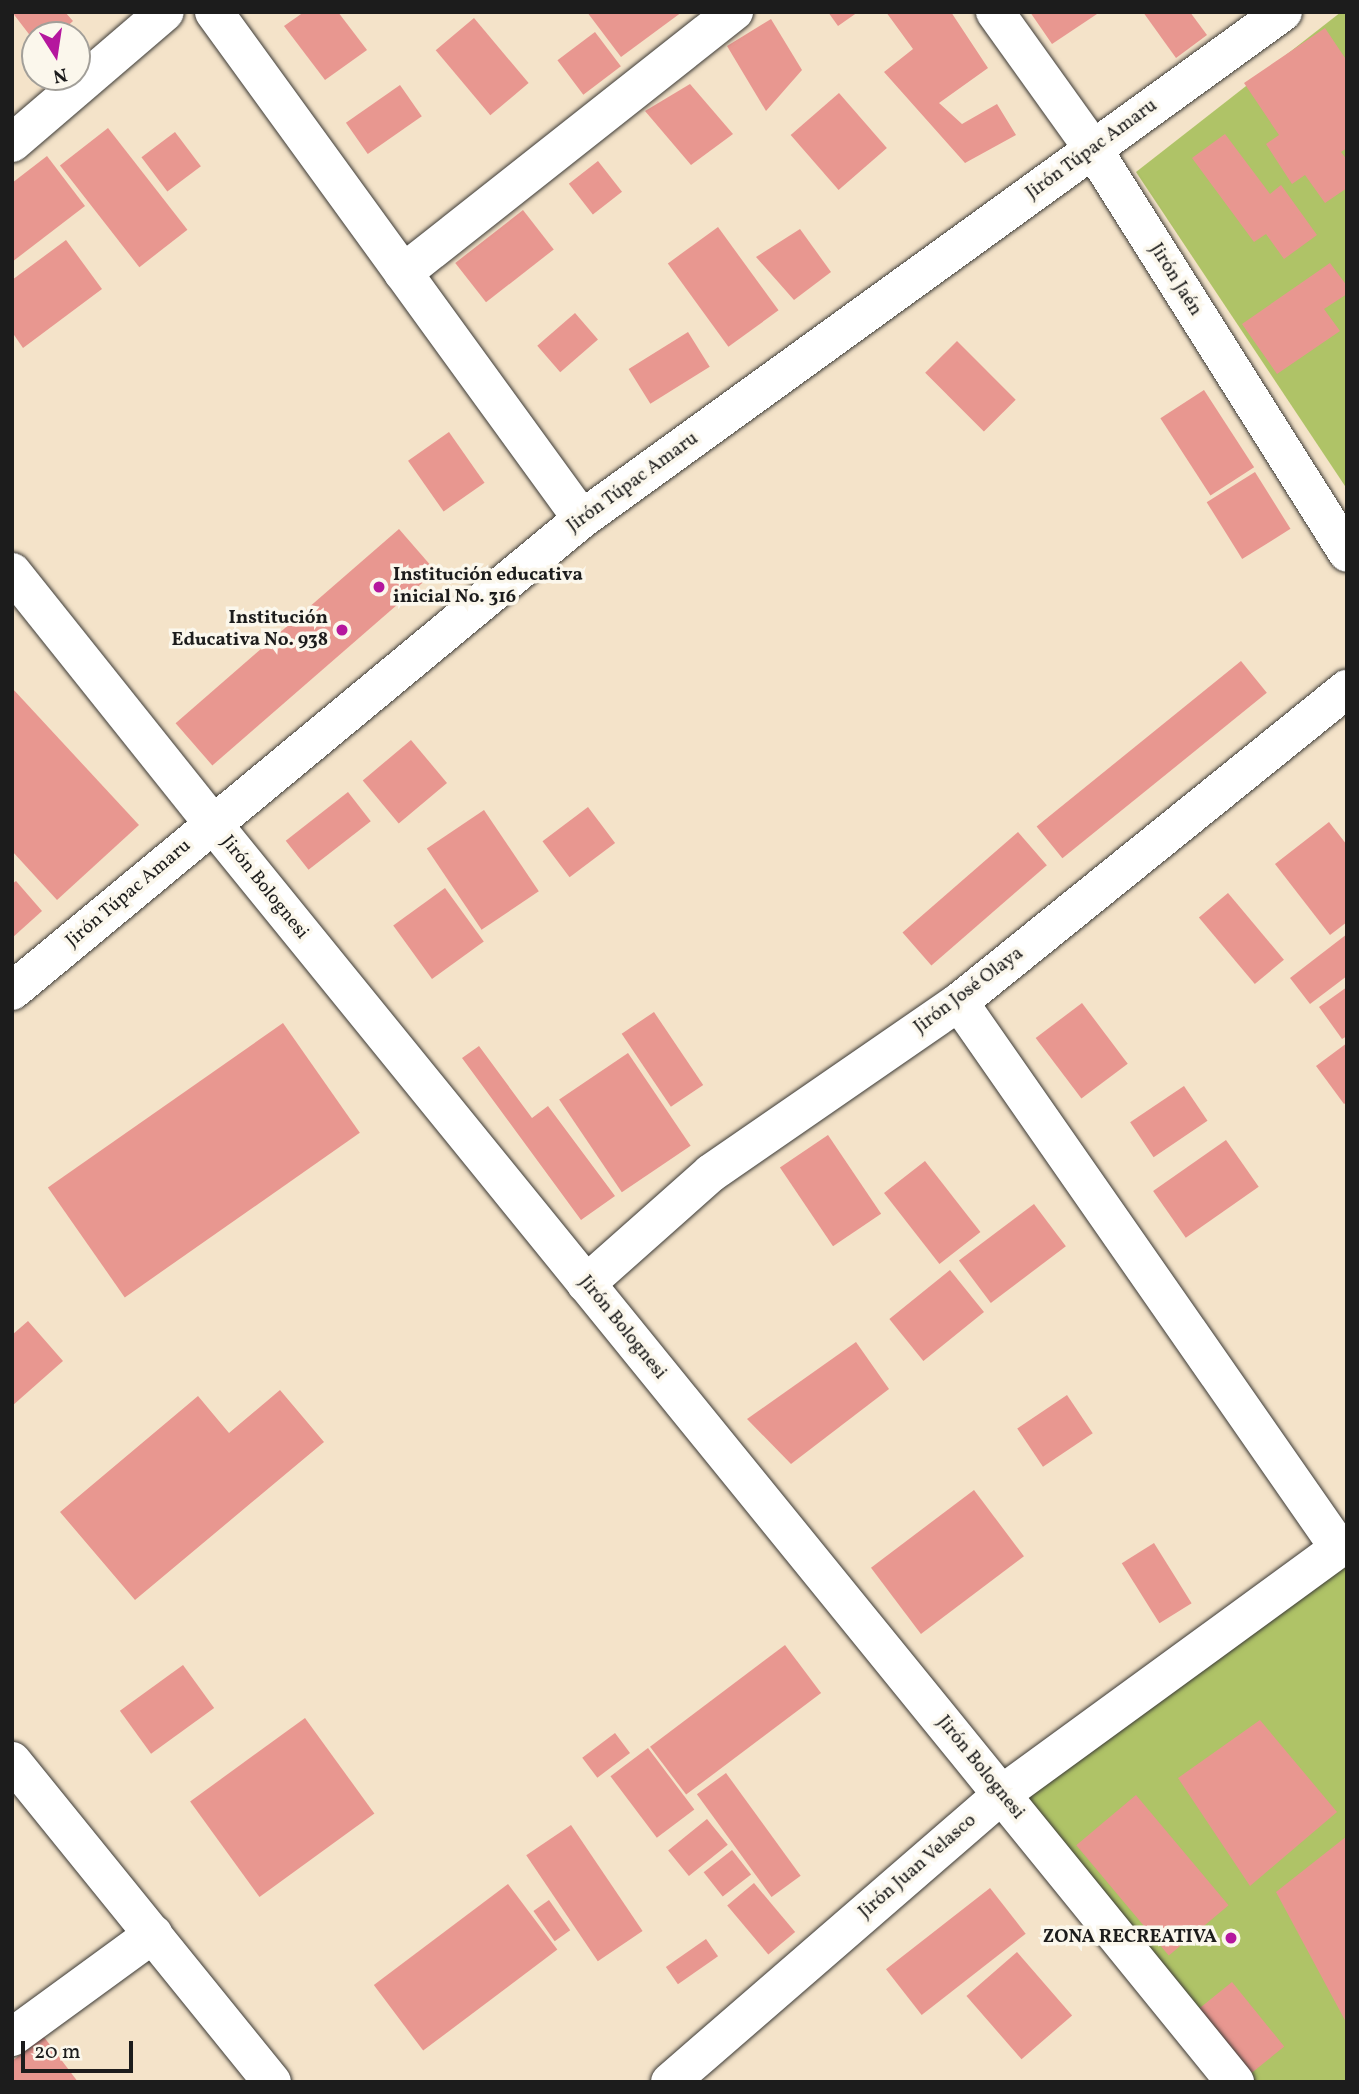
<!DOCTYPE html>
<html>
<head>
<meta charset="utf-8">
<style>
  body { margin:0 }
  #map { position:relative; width:1359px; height:2094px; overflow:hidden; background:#f4e3c9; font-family:Vollkorn,serif }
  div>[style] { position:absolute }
  .green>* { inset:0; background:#afc367 }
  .building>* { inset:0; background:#e89790; transform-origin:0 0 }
  .roads { filter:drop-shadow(0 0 2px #3c3a36) drop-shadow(0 0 2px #3c3a36) }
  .minor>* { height:38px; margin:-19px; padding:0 19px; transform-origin:19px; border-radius:19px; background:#fff }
  .trunk>* { height:38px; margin:-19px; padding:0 19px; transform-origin:19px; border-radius:19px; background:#fff }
  .dots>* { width:19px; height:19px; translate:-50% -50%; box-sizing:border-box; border:4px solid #fbf7ec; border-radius:50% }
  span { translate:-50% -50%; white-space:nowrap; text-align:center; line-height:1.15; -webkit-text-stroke:7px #fbf7ec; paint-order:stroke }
  .street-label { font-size:19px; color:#1c1c1c }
  .poi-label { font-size:19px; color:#1c1c1c; font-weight:700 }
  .left { translate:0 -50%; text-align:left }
  .right { translate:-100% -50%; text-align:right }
  .frame { position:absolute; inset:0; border:14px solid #1c1c1c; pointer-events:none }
  .north { position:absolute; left:21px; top:21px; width:70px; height:70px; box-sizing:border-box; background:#fbf7ec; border:2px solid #a29f99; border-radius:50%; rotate:168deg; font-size:19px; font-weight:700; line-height:28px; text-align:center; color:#1c1c1c }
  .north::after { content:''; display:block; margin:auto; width:24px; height:32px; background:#b5179e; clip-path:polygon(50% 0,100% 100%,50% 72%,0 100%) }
  .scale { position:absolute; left:21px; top:2041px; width:112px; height:32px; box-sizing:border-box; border:4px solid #1c1c1c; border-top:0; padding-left:9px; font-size:21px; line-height:24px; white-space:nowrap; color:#1c1c1c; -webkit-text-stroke:5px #fbf7ec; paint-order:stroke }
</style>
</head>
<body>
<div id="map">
  <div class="green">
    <div style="clip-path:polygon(1341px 12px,1347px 12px,1347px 489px,1136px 172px)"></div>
    <div style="clip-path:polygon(1347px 1531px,1347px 2082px,1229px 2082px,1002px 1794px)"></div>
  </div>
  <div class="building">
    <div style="clip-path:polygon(12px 12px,65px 12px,73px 21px,58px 35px,35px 35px,35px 42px)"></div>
    <div style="clip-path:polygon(304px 12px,338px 12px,367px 50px,325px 80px,284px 26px)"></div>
    <div style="clip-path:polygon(587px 12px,682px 12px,621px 57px)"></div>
    <div style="clip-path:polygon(828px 12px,858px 12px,838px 26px)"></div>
    <div style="clip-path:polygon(886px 12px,951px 12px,988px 68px,939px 103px,962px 124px,997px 104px,1016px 135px,965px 163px,884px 72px,913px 49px)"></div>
    <div style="clip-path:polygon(1030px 12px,1100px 12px,1052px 44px)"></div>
    <div style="clip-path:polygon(1143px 12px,1190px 12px,1207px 35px,1176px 58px)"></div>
    <div style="left:474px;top:18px;width:85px;height:50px;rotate:50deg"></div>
    <div style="clip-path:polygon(771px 19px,802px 70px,766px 111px,727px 46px)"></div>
    <div style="clip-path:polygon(1325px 28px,1347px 61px,1347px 148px,1341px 152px,1347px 160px,1347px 188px,1325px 203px,1305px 175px,1292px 184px,1266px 144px,1279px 135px,1244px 83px)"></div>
    <div style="left:595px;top:32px;width:43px;height:47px;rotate:53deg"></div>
    <div style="clip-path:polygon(690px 84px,733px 134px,691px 165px,645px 111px)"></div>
    <div style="left:400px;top:85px;width:38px;height:66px;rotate:55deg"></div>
    <div style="left:839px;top:93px;width:73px;height:64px;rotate:49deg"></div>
    <div style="left:108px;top:128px;width:129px;height:61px;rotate:52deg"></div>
    <div style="left:175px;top:132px;width:43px;height:42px;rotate:53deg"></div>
    <div style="clip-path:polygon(1225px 134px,1270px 194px,1281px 185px,1317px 235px,1284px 259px,1266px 234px,1254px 242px,1192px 158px)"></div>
    <div style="clip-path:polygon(47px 156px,85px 206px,12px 262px,12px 183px)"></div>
    <div style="left:598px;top:161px;width:39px;height:37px;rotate:52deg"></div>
    <div style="left:523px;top:210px;width:50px;height:86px;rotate:52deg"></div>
    <div style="left:718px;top:227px;width:103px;height:62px;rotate:54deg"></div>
    <div style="clip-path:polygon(800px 229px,831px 272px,794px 300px,756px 257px)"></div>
    <div style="clip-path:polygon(66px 240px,102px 289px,23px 348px,12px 332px,12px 280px)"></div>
    <div style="clip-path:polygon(1330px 263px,1347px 286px,1347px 294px,1324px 309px,1340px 331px,1277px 374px,1242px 324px)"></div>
    <div style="left:575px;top:313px;width:35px;height:50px;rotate:49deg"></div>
    <div style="left:688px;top:332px;width:41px;height:70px;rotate:58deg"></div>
    <div style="left:957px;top:341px;width:83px;height:45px;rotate:45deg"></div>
    <div style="left:1204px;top:390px;width:92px;height:52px;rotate:57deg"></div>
    <div style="left:449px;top:432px;width:62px;height:50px;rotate:55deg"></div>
    <div style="left:1255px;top:472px;width:67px;height:57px;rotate:58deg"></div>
    <div style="left:399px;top:529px;width:56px;height:296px;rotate:49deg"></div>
    <div style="left:1241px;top:661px;width:41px;height:263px;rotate:51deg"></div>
    <div style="clip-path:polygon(12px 688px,139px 825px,57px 900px,12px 851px)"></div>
    <div style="left:411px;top:740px;width:56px;height:63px;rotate:50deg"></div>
    <div style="left:348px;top:792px;width:37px;height:79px;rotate:52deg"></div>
    <div style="left:588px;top:807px;width:45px;height:57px;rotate:53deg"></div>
    <div style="left:484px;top:810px;width:98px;height:69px;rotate:56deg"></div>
    <div style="clip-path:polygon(1329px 822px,1347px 845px,1347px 922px,1330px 935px,1275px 864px)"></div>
    <div style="left:1018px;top:832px;width:44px;height:153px;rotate:49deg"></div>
    <div style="clip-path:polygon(16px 881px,42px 911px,12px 938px,12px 884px)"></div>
    <div style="left:445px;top:888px;width:66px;height:64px;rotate:54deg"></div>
    <div style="left:1228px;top:893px;width:87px;height:38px;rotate:50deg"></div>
    <div style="clip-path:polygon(1347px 934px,1347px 976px,1310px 1004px,1290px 978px)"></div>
    <div style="clip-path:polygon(1347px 987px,1347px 1036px,1342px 1039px,1319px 1007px)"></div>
    <div style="left:1082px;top:1003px;width:76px;height:58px;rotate:53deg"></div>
    <div style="left:654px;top:1012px;width:88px;height:39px;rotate:56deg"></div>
    <div style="left:283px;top:1023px;width:134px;height:287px;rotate:55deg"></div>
    <div style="clip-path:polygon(1347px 1043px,1347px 1102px,1344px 1104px,1316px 1066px)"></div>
    <div style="clip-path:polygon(479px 1046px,532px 1118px,548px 1106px,615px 1196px,581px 1220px,462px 1058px)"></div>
    <div style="left:628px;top:1053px;width:112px;height:83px;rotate:56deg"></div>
    <div style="left:1184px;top:1086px;width:42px;height:65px;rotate:56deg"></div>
    <div style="left:828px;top:1135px;width:95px;height:58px;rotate:56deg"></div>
    <div style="left:1226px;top:1140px;width:57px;height:89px;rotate:55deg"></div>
    <div style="left:925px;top:1161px;width:90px;height:52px;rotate:52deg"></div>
    <div style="left:1034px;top:1204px;width:53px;height:94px;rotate:53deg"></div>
    <div style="left:950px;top:1270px;width:54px;height:78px;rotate:51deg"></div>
    <div style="clip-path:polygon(28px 1321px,63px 1361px,12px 1406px,12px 1335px)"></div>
    <div style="clip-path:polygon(856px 1342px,889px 1389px,791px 1464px,747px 1419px)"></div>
    <div style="clip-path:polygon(280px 1390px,324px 1442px,135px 1600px,60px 1512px,198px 1396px,229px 1433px)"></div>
    <div style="left:1067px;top:1395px;width:46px;height:60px;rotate:56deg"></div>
    <div style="left:974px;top:1490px;width:83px;height:129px;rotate:53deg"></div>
    <div style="left:1154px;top:1543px;width:71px;height:38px;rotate:58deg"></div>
    <div style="left:785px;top:1645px;width:60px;height:169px;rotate:53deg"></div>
    <div style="left:183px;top:1665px;width:53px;height:78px;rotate:54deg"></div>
    <div style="left:305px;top:1718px;width:118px;height:142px;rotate:54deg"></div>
    <div style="clip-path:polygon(1260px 1720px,1337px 1812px,1250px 1886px,1178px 1778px)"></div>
    <div style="left:615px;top:1733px;width:25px;height:41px;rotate:53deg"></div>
    <div style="left:648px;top:1748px;width:77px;height:47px;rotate:53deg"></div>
    <div style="left:726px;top:1773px;width:127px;height:36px;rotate:54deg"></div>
    <div style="left:1136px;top:1795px;width:144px;height:78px;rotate:50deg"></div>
    <div style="left:707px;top:1819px;width:33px;height:50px;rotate:51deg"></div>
    <div style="left:571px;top:1825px;width:128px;height:54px;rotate:56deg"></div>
    <div style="clip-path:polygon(1347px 1836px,1347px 2024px,1276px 1892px)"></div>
    <div style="left:732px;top:1850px;width:31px;height:36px;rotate:52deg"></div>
    <div style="left:754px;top:1883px;width:64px;height:35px;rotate:50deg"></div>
    <div style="left:508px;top:1884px;width:82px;height:168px;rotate:53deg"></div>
    <div style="left:990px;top:1888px;width:58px;height:132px;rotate:52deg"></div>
    <div style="left:549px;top:1900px;width:37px;height:19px;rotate:55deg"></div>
    <div style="left:706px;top:1939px;width:21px;height:49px;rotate:55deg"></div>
    <div style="left:1017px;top:1952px;width:84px;height:67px;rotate:49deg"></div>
    <div style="left:1232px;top:1982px;width:83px;height:53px;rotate:51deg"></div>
    <div style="clip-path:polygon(44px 2037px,78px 2082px,12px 2082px,12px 2061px)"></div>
  </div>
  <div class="roads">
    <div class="minor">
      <div style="left:214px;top:12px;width:626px;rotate:54.03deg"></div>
      <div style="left:995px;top:12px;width:168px;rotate:54.4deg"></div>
      <div style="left:1093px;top:149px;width:477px;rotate:57.8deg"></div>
      <div style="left:12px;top:143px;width:201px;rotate:-40.6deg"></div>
      <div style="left:403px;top:273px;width:422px;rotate:-38.3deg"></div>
      <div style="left:12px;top:572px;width:322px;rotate:51.4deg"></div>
      <div style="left:213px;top:824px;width:1621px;rotate:50.91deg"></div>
      <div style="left:12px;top:991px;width:740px;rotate:-39.63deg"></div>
      <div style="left:582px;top:519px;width:865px;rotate:-35.88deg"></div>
      <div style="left:959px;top:1002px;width:665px;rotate:55.16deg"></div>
      <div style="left:586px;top:1284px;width:167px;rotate:-41.6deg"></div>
      <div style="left:711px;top:1173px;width:301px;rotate:-34.6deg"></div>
      <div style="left:959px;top:1002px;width:499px;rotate:-38.9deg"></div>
      <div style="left:12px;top:2037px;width:175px;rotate:-36.1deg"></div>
      <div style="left:670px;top:2082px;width:440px;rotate:-40.9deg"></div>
      <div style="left:1002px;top:1794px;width:427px;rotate:-36.1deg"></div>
    </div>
    <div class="trunk">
      <div style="left:12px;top:1761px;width:413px;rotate:51deg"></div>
    </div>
  </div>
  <div class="dots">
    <div style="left:379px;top:587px;background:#b5179e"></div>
    <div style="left:342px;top:630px;background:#b5179e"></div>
    <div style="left:1231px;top:1938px;background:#b5179e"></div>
  </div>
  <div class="street-label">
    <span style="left:1092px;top:150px;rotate:-36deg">Jirón Túpac Amaru</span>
    <span style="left:1175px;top:280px;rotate:58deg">Jirón Jaén</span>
    <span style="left:633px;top:483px;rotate:-36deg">Jirón Túpac Amaru</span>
    <span style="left:264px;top:888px;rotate:51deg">Jirón Bolognesi</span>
    <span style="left:129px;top:894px;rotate:-40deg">Jirón Túpac Amaru</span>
    <span style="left:969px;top:991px;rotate:-37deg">Jirón José Olaya</span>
    <span style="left:622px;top:1328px;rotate:51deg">Jirón Bolognesi</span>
    <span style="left:980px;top:1768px;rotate:51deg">Jirón Bolognesi</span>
    <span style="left:918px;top:1867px;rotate:-41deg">Jirón Juan Velasco</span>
  </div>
  <div class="poi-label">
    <span class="left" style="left:393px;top:587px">Institución educativa<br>inicial No. 316</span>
    <span class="right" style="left:328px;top:630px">Institución<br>Educativa No. 938</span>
    <span class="right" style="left:1217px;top:1938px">ZONA RECREATIVA</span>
  </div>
  <div class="frame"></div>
  <div class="north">N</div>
  <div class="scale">20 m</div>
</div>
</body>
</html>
